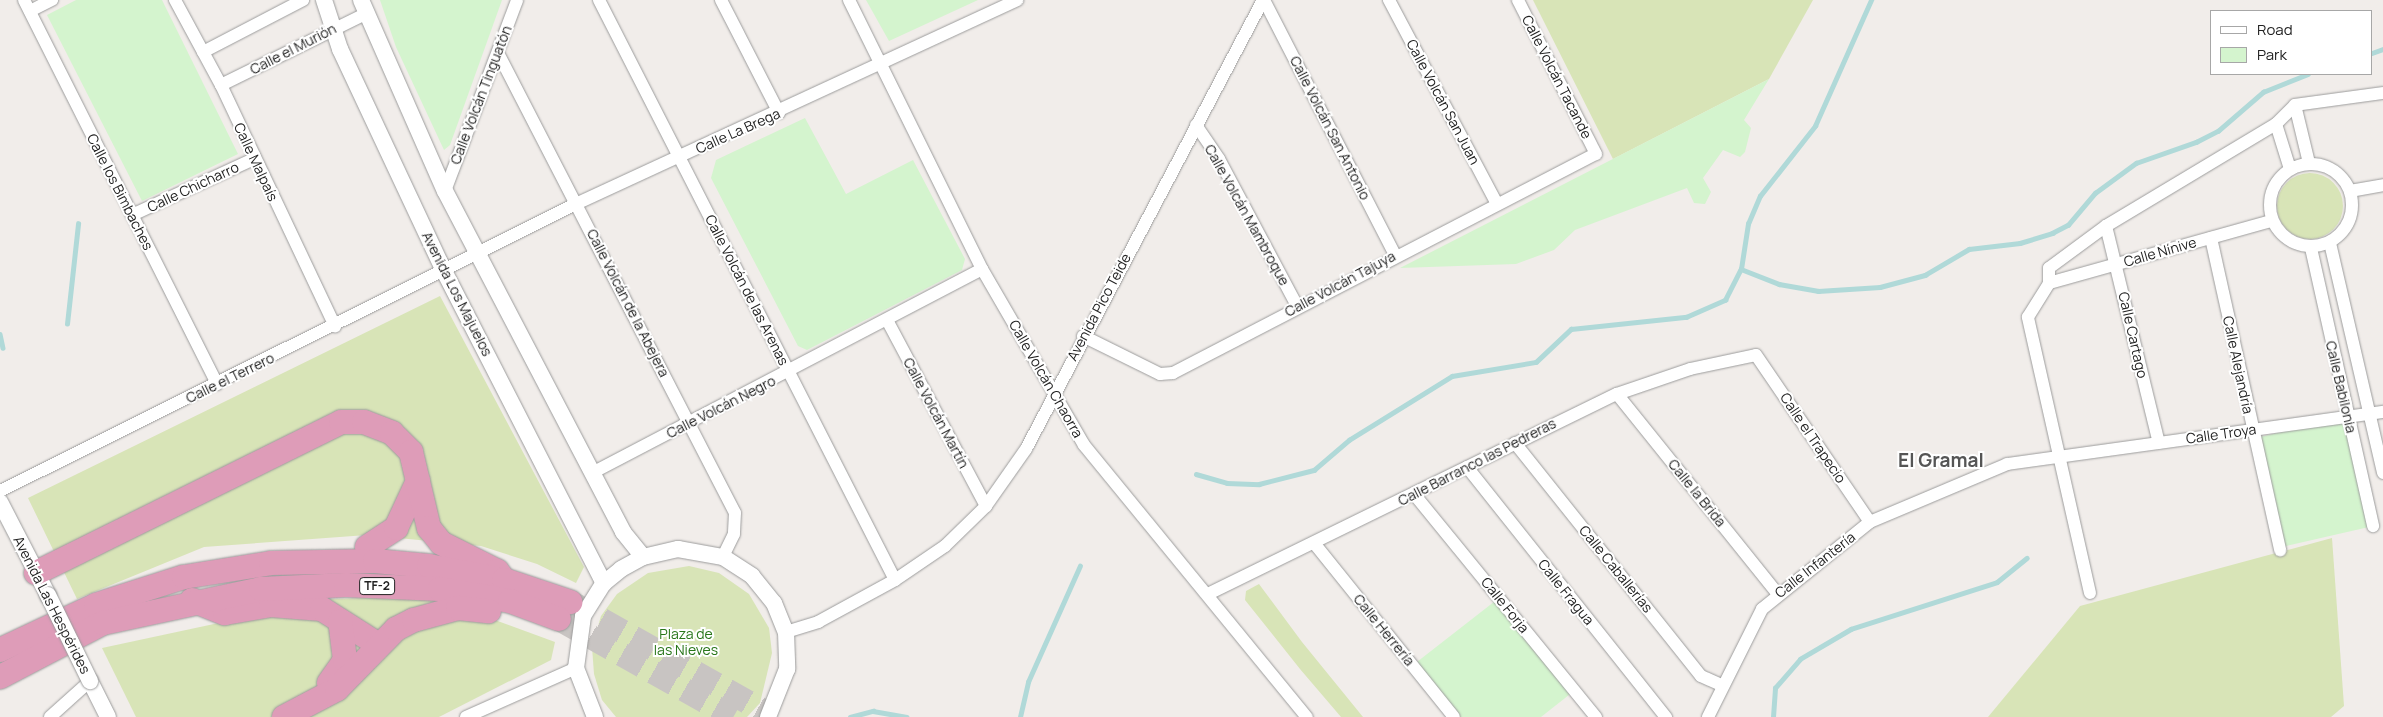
<!DOCTYPE html>
<html>
<head>
<meta charset="utf-8">
<style>
  body { margin:0 }
  #map { position:relative; width:2383px; height:717px; overflow:hidden; background:#f1edea; font-family:Manrope,sans-serif }
  div>[style] { position:absolute }
  .grass>* { inset:0; background:#d8e4b7 }
  .round { border-radius:50% }
  .park>* { inset:0; background:#d4f4ce; transform-origin:0 0 }
  .stream>* { height:4.5px; margin:-2.25px; padding:0 2.25px; transform-origin:2.25px; border-radius:2.25px; background:#b0d9d8 }
  .motorway-tunnel>* { height:24px; margin-top:-12px; transform-origin:0; background:repeating-linear-gradient(90deg,#c8c4c2 0 24px,transparent 0 36px) }
  .roads { filter:drop-shadow(0 0 1px #9c9c9c) drop-shadow(0 0 1px #9c9c9c) }
  .minor>* { height:12px; margin:-6px; padding:0 6px; transform-origin:6px; border-radius:6px; background:#fff }
  .minor>.ring { margin:-6px; padding:0; box-sizing:content-box; background:none; border:12px solid #fff; border-radius:50% }
  .tertiary>* { height:16px; margin:-8px; padding:0 8px; transform-origin:8px; border-radius:8px; background:#fff }
  .motorway>* { height:24px; margin:-12px; padding:0 12px; transform-origin:12px; border-radius:12px; background:#de9cb8 }
  .bridges { filter:drop-shadow(0 0 1px #9c9c9c) drop-shadow(0 0 1px #9c9c9c) }
  .tertiary-bridge>* { height:16px; margin:-8px; padding:0 8px; transform-origin:8px; border-radius:8px; background:#fff }
  span { translate:-50% -50%; white-space:nowrap; text-align:center; line-height:1.15; -webkit-text-stroke:4px #fff; paint-order:stroke }
  .shield-label span { padding:1px 4px; background:#fff; border:1px solid; border-radius:4px; -webkit-text-stroke-width:0 }
  .shield-label { font-size:12px; color:#222; font-weight:700 }
  .street-label { font-size:14px; color:#222 }
  .park-label { font-size:14px; color:#28761a }
  .district-label { font-size:19px; color:#555; font-weight:700 }
  .legend { position:absolute; left:2210px; top:10px; width:162px; height:65px; box-sizing:border-box; background:#fff; border:1px solid #a7a7a7; margin:0; padding:6px 9px; list-style:none; font-size:15px; color:#222 }
  .legend li { display:flex; align-items:center; gap:10px; height:25px }
  .legend b { width:25px; border:1px solid #a7a7a7 }
</style>
</head>
<body>
<div id="map">
  <div class="grass">
    <div style="clip-path:polygon(1533px 0,1813px 0,1769px 79px,1613px 159px)"></div>
    <div class="round" style="left:2277px;top:173px;width:66px;height:66px"></div>
    <div style="clip-path:polygon(440px 296px,584px 567px,576px 583px,537px 564px,481px 546px,367px 535px,204px 547px,77px 599px,28px 498px)"></div>
    <div style="clip-path:polygon(2332px 538px,2344px 706px,2331px 717px,1988px 717px,2080px 606px)"></div>
    <div style="clip-path:polygon(689px 566px,719px 573px,749px 594px,769px 628px,772px 653px,760px 703px,747px 717px,616px 717px,602px 700px,594px 674px,592px 647px,601px 616px,617px 594px,648px 573px)"></div>
    <div style="clip-path:polygon(1259px 584px,1302px 642px,1363px 717px,1341px 717px,1300px 669px,1245px 600px,1246px 591px)"></div>
    <div style="clip-path:polygon(429px 596px,555px 642px,551px 660px,439px 717px,136px 717px,102px 648px,331px 599px)"></div>
  </div>
  <div class="park">
    <div style="clip-path:polygon(76px 0,162px 0,238px 154px,142px 201px,47px 15px)"></div>
    <div style="clip-path:polygon(380px 0,502px 0,450px 145px,444px 150px,396px 47px)"></div>
    <div style="clip-path:polygon(866px 0,978px 0,889px 41px)"></div>
    <div style="clip-path:polygon(1769px 79px,1744px 120px,1751px 128px,1745px 152px,1740px 157px,1723px 150px,1703px 178px,1711px 192px,1705px 204px,1694px 203px,1687px 188px,1575px 230px,1554px 250px,1516px 264px,1400px 268px)"></div>
    <div style="clip-path:polygon(805px 118px,846px 194px,913px 160px,965px 259px,962px 270px,807px 350px,798px 346px,711px 178px,716px 160px)"></div>
    <div style="left:2347px;top:417px;width:112px;height:96px;rotate:77deg"></div>
    <div style="clip-path:polygon(1499px 598px,1574px 691px,1541px 717px,1454px 717px,1413px 665px)"></div>
  </div>
  <div class="stream">
    <div style="left:2372px;top:53px;width:12px;rotate:-20deg"></div>
    <div style="left:1741px;top:269px;width:41px;rotate:21.5deg"></div>
    <div style="left:1779px;top:284px;width:40px;rotate:10deg"></div>
    <div style="left:1818px;top:291px;width:62px;rotate:-3.7deg"></div>
    <div style="left:1880px;top:287px;width:47px;rotate:-14.9deg"></div>
    <div style="left:1925px;top:275px;width:51px;rotate:-30.6deg"></div>
    <div style="left:1969px;top:249px;width:51px;rotate:-6.7deg"></div>
    <div style="left:2020px;top:243px;width:34px;rotate:-17deg"></div>
    <div style="left:2052px;top:233px;width:18px;rotate:-27deg"></div>
    <div style="left:2068px;top:225px;width:42px;rotate:-49.8deg"></div>
    <div style="left:2095px;top:193px;width:51px;rotate:-36.2deg"></div>
    <div style="left:2136px;top:163px;width:64px;rotate:-19.3deg"></div>
    <div style="left:2196px;top:142px;width:25px;rotate:-27deg"></div>
    <div style="left:2218px;top:131px;width:60px;rotate:-40.9deg"></div>
    <div style="left:2263px;top:92px;width:48px;rotate:-21.8deg"></div>
    <div style="left:67px;top:324px;width:101px;rotate:-83.7deg"></div>
    <div style="left:0;top:334px;width:14px;rotate:78deg"></div>
    <div style="left:1196px;top:474px;width:32px;rotate:16deg"></div>
    <div style="left:1227px;top:483px;width:32px;rotate:2deg"></div>
    <div style="left:1259px;top:484px;width:57px;rotate:-14.3deg"></div>
    <div style="left:1314px;top:470px;width:46px;rotate:-40.6deg"></div>
    <div style="left:1349px;top:440px;width:121px;rotate:-31.9deg"></div>
    <div style="left:1452px;top:376px;width:85px;rotate:-9.5deg"></div>
    <div style="left:1536px;top:362px;width:48px;rotate:-43.3deg"></div>
    <div style="left:1571px;top:329px;width:116px;rotate:-6deg"></div>
    <div style="left:1686px;top:317px;width:43px;rotate:-23.6deg"></div>
    <div style="left:1725px;top:300px;width:35px;rotate:-63deg"></div>
    <div style="left:1741px;top:269px;width:46px;rotate:-81.2deg"></div>
    <div style="left:1748px;top:224px;width:30px;rotate:-67deg"></div>
    <div style="left:1760px;top:196px;width:89px;rotate:-51.8deg"></div>
    <div style="left:1815px;top:126px;width:138px;rotate:-66deg"></div>
    <div style="left:850px;top:717px;width:24px;rotate:-15deg"></div>
    <div style="left:873px;top:711px;width:34px;rotate:10deg"></div>
    <div style="left:1020px;top:717px;width:36px;rotate:-77deg"></div>
    <div style="left:1028px;top:682px;width:127px;rotate:-65.9deg"></div>
    <div style="left:1773px;top:717px;width:29px;rotate:-86deg"></div>
    <div style="left:1775px;top:688px;width:38px;rotate:-49deg"></div>
    <div style="left:1800px;top:659px;width:59px;rotate:-30.5deg"></div>
    <div style="left:1851px;top:629px;width:153px;rotate:-17.8deg"></div>
    <div style="left:1997px;top:582px;width:38px;rotate:-39deg"></div>
  </div>
  <div class="motorway-tunnel">
    <div style="left:570px;top:602px;width:234px;rotate:29.4deg"></div>
    <div style="left:559px;top:619px;width:200px;rotate:29.4deg"></div>
  </div>
  <div class="roads">
    <div class="minor">
      <div style="left:24px;top:0;width:430px;rotate:63.3deg"></div>
      <div style="left:175px;top:0;width:97px;rotate:61.6deg"></div>
      <div style="left:221px;top:85px;width:267px;rotate:64.7deg"></div>
      <div style="left:599px;top:0;width:651px;rotate:62.96deg"></div>
      <div style="left:721px;top:0;width:127px;rotate:62.8deg"></div>
      <div style="left:849px;top:0;width:300px;rotate:63.7deg"></div>
      <div style="left:982px;top:269px;width:203px;rotate:59.9deg"></div>
      <div style="left:1084px;top:445px;width:352px;rotate:50.7deg"></div>
      <div style="left:1264px;top:0;width:287px;rotate:62.8deg"></div>
      <div style="left:1389px;top:0;width:231px;rotate:62.1deg"></div>
      <div style="left:30px;top:11px;width:25px;rotate:-27deg"></div>
      <div style="left:203px;top:52px;width:113px;rotate:-27.5deg"></div>
      <div style="left:498px;top:53px;width:517px;rotate:62.74deg"></div>
      <div style="left:735px;top:513px;width:21px;rotate:93deg"></div>
      <div style="left:734px;top:534px;width:25px;rotate:116deg"></div>
      <div style="left:221px;top:85px;width:161px;rotate:-26.2deg"></div>
      <div style="left:2295px;top:105px;width:60px;rotate:76.4deg"></div>
      <div style="left:2276px;top:124px;width:47px;rotate:72.7deg"></div>
      <div style="left:1196px;top:125px;width:41px;rotate:55.9deg"></div>
      <div style="left:1219px;top:159px;width:166px;rotate:62deg"></div>
      <div class="ring" style="left:2270px;top:164px;width:70px;height:70px"></div>
      <div style="left:445px;top:191px;width:204px;rotate:-69.3deg"></div>
      <div style="left:2350px;top:191px;width:34px;rotate:-10deg"></div>
      <div style="left:132px;top:215px;width:134px;rotate:-24.7deg"></div>
      <div style="left:2106px;top:226px;width:223px;rotate:76.3deg"></div>
      <div style="left:2211px;top:238px;width:320px;rotate:77.5deg"></div>
      <div style="left:2330px;top:243px;width:236px;rotate:77deg"></div>
      <div style="left:2311px;top:248px;width:285px;rotate:77.4deg"></div>
      <div style="left:2049px;top:283px;width:230px;rotate:-15.6deg"></div>
      <div style="left:887px;top:320px;width:211px;rotate:62deg"></div>
      <div style="left:1083px;top:336px;width:86px;rotate:26.3deg"></div>
      <div style="left:1160px;top:374px;width:13px;rotate:-4deg"></div>
      <div style="left:1173px;top:373px;width:476px;rotate:-27.4deg"></div>
      <div style="left:1596px;top:154px;width:173px;rotate:-116.9deg"></div>
      <div style="left:1617px;top:394px;width:255px;rotate:51.2deg"></div>
      <div style="left:1515px;top:443px;width:298px;rotate:51.4deg"></div>
      <div style="left:1701px;top:676px;width:24px;rotate:24deg"></div>
      <div style="left:1467px;top:467px;width:320px;rotate:51.5deg"></div>
      <div style="left:592px;top:473px;width:440px;rotate:-27.6deg"></div>
      <div style="left:0;top:491px;width:646px;rotate:-26.49deg"></div>
      <div style="left:578px;top:203px;width:484px;rotate:-24.8deg"></div>
      <div style="left:1414px;top:494px;width:288px;rotate:50.8deg"></div>
      <div style="left:1314px;top:543px;width:223px;rotate:51.2deg"></div>
      <div style="left:2090px;top:593px;width:283px;rotate:-102.7deg"></div>
      <div style="left:2028px;top:317px;width:40px;rotate:-58deg"></div>
      <div style="left:2049px;top:283px;width:15px;rotate:-90deg"></div>
      <div style="left:2049px;top:268px;width:71px;rotate:-36.4deg"></div>
      <div style="left:2106px;top:226px;width:198px;rotate:-31deg"></div>
      <div style="left:2276px;top:124px;width:27px;rotate:-45deg"></div>
      <div style="left:2295px;top:105px;width:89px;rotate:-7.8deg"></div>
      <div style="left:1208px;top:594px;width:455px;rotate:-26.1deg"></div>
      <div style="left:1617px;top:394px;width:77px;rotate:-18.9deg"></div>
      <div style="left:1690px;top:369px;width:67px;rotate:-12deg"></div>
      <div style="left:1756px;top:355px;width:202px;rotate:55.7deg"></div>
      <div style="left:786px;top:632px;width:34px;rotate:-17deg"></div>
      <div style="left:818px;top:622px;width:88px;rotate:-28.6deg"></div>
      <div style="left:895px;top:580px;width:60px;rotate:-34.2deg"></div>
      <div style="left:945px;top:546px;width:57px;rotate:-44.3deg"></div>
      <div style="left:986px;top:506px;width:70px;rotate:-54.9deg"></div>
      <div style="left:1026px;top:449px;width:508px;rotate:-62.17deg"></div>
      <div style="left:50px;top:717px;width:54px;rotate:-42deg"></div>
      <div style="left:466px;top:717px;width:120px;rotate:-24deg"></div>
      <div style="left:1708px;top:717px;width:121px;rotate:-63.4deg"></div>
      <div style="left:1762px;top:609px;width:139px;rotate:-38.9deg"></div>
      <div style="left:1870px;top:522px;width:149px;rotate:-22.9deg"></div>
      <div style="left:2007px;top:464px;width:380px;rotate:-7.9deg"></div>
    </div>
    <div class="tertiary">
      <div style="left:324px;top:0;width:52px;rotate:71.9deg"></div>
      <div style="left:340px;top:49px;width:245px;rotate:64.9deg"></div>
      <div style="left:444px;top:271px;width:351px;rotate:62.9deg"></div>
      <div style="left:361px;top:0;width:209px;rotate:66.3deg"></div>
      <div style="left:445px;top:191px;width:385px;rotate:62.4deg"></div>
      <div style="left:623px;top:532px;width:32px;rotate:51deg"></div>
      <div style="left:0;top:502px;width:105px;rotate:62.7deg"></div>
      <div style="left:90px;top:681px;width:40px;rotate:63.4deg"></div>
      <div style="left:595px;top:717px;width:53px;rotate:-111.2deg"></div>
      <div style="left:576px;top:668px;width:52px;rotate:-82.3deg"></div>
      <div style="left:583px;top:616px;width:39px;rotate:-58deg"></div>
      <div style="left:604px;top:583px;width:22px;rotate:-39deg"></div>
      <div style="left:621px;top:569px;width:25px;rotate:-29deg"></div>
      <div style="left:643px;top:557px;width:36px;rotate:-13deg"></div>
      <div style="left:678px;top:549px;width:46px;rotate:10.1deg"></div>
      <div style="left:723px;top:557px;width:35px;rotate:33deg"></div>
      <div style="left:752px;top:576px;width:35px;rotate:51deg"></div>
      <div style="left:774px;top:603px;width:31px;rotate:68deg"></div>
      <div style="left:786px;top:632px;width:37px;rotate:88deg"></div>
      <div style="left:787px;top:669px;width:52px;rotate:111.6deg"></div>
    </div>
    <div class="motorway">
      <div style="left:367px;top:547px;width:35px;rotate:-33deg"></div>
      <div style="left:396px;top:528px;width:52px;rotate:-64.9deg"></div>
      <div style="left:36px;top:573px;width:340px;rotate:-26.3deg"></div>
      <div style="left:341px;top:422px;width:23px"></div>
      <div style="left:364px;top:422px;width:30px;rotate:21deg"></div>
      <div style="left:392px;top:433px;width:27px;rotate:45deg"></div>
      <div style="left:411px;top:452px;width:78px;rotate:76.7deg"></div>
      <div style="left:429px;top:528px;width:19px;rotate:51deg"></div>
      <div style="left:441px;top:543px;width:63px;rotate:26.6deg"></div>
      <div style="left:497px;top:571px;width:11px;rotate:52deg"></div>
      <div style="left:192px;top:600px;width:35px;rotate:22deg"></div>
      <div style="left:225px;top:613px;width:47px;rotate:-9.9deg"></div>
      <div style="left:271px;top:605px;width:51px;rotate:4.5deg"></div>
      <div style="left:322px;top:609px;width:67px;rotate:32.3deg"></div>
      <div style="left:0;top:650px;width:106px;rotate:-25.1deg"></div>
      <div style="left:96px;top:605px;width:92px;rotate:-17.7deg"></div>
      <div style="left:184px;top:577px;width:88px;rotate:-9.1deg"></div>
      <div style="left:271px;top:563px;width:104px;rotate:-1.1deg"></div>
      <div style="left:375px;top:561px;width:54px;rotate:5.3deg"></div>
      <div style="left:429px;top:566px;width:76px;rotate:10.6deg"></div>
      <div style="left:504px;top:580px;width:70px;rotate:18.4deg"></div>
      <div style="left:0;top:677px;width:116px;rotate:-27.7deg"></div>
      <div style="left:103px;top:623px;width:162px;rotate:-12.1deg"></div>
      <div style="left:261px;top:589px;width:85px;rotate:-2.7deg"></div>
      <div style="left:346px;top:585px;width:94px;rotate:2.4deg"></div>
      <div style="left:440px;top:589px;width:71px;rotate:9.7deg"></div>
      <div style="left:510px;top:601px;width:52px;rotate:20.2deg"></div>
      <div style="left:329px;top:683px;width:28px;rotate:-55deg"></div>
      <div style="left:345px;top:660px;width:39px;rotate:-97deg"></div>
      <div style="left:284px;top:717px;width:60px;rotate:-27.8deg"></div>
      <div style="left:337px;top:689px;width:84px;rotate:-45.5deg"></div>
      <div style="left:396px;top:629px;width:20px;rotate:-27deg"></div>
      <div style="left:414px;top:620px;width:46px;rotate:-15.3deg"></div>
      <div style="left:458px;top:608px;width:31px;rotate:6deg"></div>
    </div>
  </div>
  <div class="bridges">
    <div class="tertiary-bridge">
      <div style="left:48px;top:595px;width:96px;rotate:64deg"></div>
    </div>
  </div>
  <div class="shield-label">
    <span style="left:377px;top:586px">TF-2</span>
  </div>
  <div class="street-label">
    <span style="left:293px;top:49px;rotate:-27deg">Calle el Murión</span>
    <span style="left:1557px;top:77px;rotate:63deg">Calle Volcán Tacande</span>
    <span style="left:481px;top:95px;rotate:-69deg">Calle Volcán Tinguatón</span>
    <span style="left:1443px;top:102px;rotate:62deg">Calle Volcán San Juan</span>
    <span style="left:1330px;top:128px;rotate:63deg">Calle Volcán San Antonio</span>
    <span style="left:738px;top:131px;rotate:-24deg">Calle La Brega</span>
    <span style="left:256px;top:162px;rotate:65deg">Calle Malpaís</span>
    <span style="left:193px;top:187px;rotate:-25deg">Calle Chicharro</span>
    <span style="left:120px;top:192px;rotate:63deg">Calle los Bimbaches</span>
    <span style="left:1247px;top:215px;rotate:61deg">Calle Volcán Mambroque</span>
    <span style="left:2160px;top:252px;rotate:-16deg">Calle Nínive</span>
    <span style="left:1340px;top:284px;rotate:-28deg">Calle Volcán Tajuya</span>
    <span style="left:747px;top:290px;rotate:63deg">Calle Volcán de las Arenas</span>
    <span style="left:457px;top:294px;rotate:63deg">Avenida Los Majuelos</span>
    <span style="left:628px;top:303px;rotate:63deg">Calle Volcán de la Abejera</span>
    <span style="left:1099px;top:307px;rotate:-62deg">Avenida Pico Teide</span>
    <span style="left:2133px;top:335px;rotate:77deg">Calle Cartago</span>
    <span style="left:2238px;top:365px;rotate:78deg">Calle Alejandría</span>
    <span style="left:230px;top:378px;rotate:-26deg">Calle el Terrero</span>
    <span style="left:1046px;top:379px;rotate:60deg">Calle Volcán Chaorra</span>
    <span style="left:2341px;top:387px;rotate:77deg">Calle Babilonia</span>
    <span style="left:721px;top:407px;rotate:-27deg">Calle Volcán Negro</span>
    <span style="left:936px;top:413px;rotate:62deg">Calle Volcán Martín</span>
    <span style="left:2221px;top:434px;rotate:-8deg">Calle Troya</span>
    <span style="left:1813px;top:438px;rotate:56deg">Calle el Trapecio</span>
    <span style="left:1477px;top:462px;rotate:-27deg">Calle Barranco las Pedreras</span>
    <span style="left:1697px;top:493px;rotate:51deg">Calle la Brida</span>
    <span style="left:1815px;top:565px;rotate:-38deg">Calle Infantería</span>
    <span style="left:1616px;top:569px;rotate:51deg">Calle Caballerías</span>
    <span style="left:1566px;top:592px;rotate:51deg">Calle Fragua</span>
    <span style="left:52px;top:605px;rotate:63deg">Avenida Las Hespérides</span>
    <span style="left:1505px;top:605px;rotate:51deg">Calle Forja</span>
    <span style="left:1384px;top:630px;rotate:51deg">Calle Herrería</span>
  </div>
  <div class="park-label">
    <span style="left:686px;top:642px">Plaza de<br>las Nieves</span>
  </div>
  <div class="district-label">
    <span style="left:1941px;top:461px">El Gramal</span>
  </div>
  <ul class="legend">
  <li><b style="height:6px;background:#fff"></b>Road</li>
  <li><b style="height:14px;background:#d4f4ce"></b>Park</li>
  </ul>
</div>
</body>
</html>
